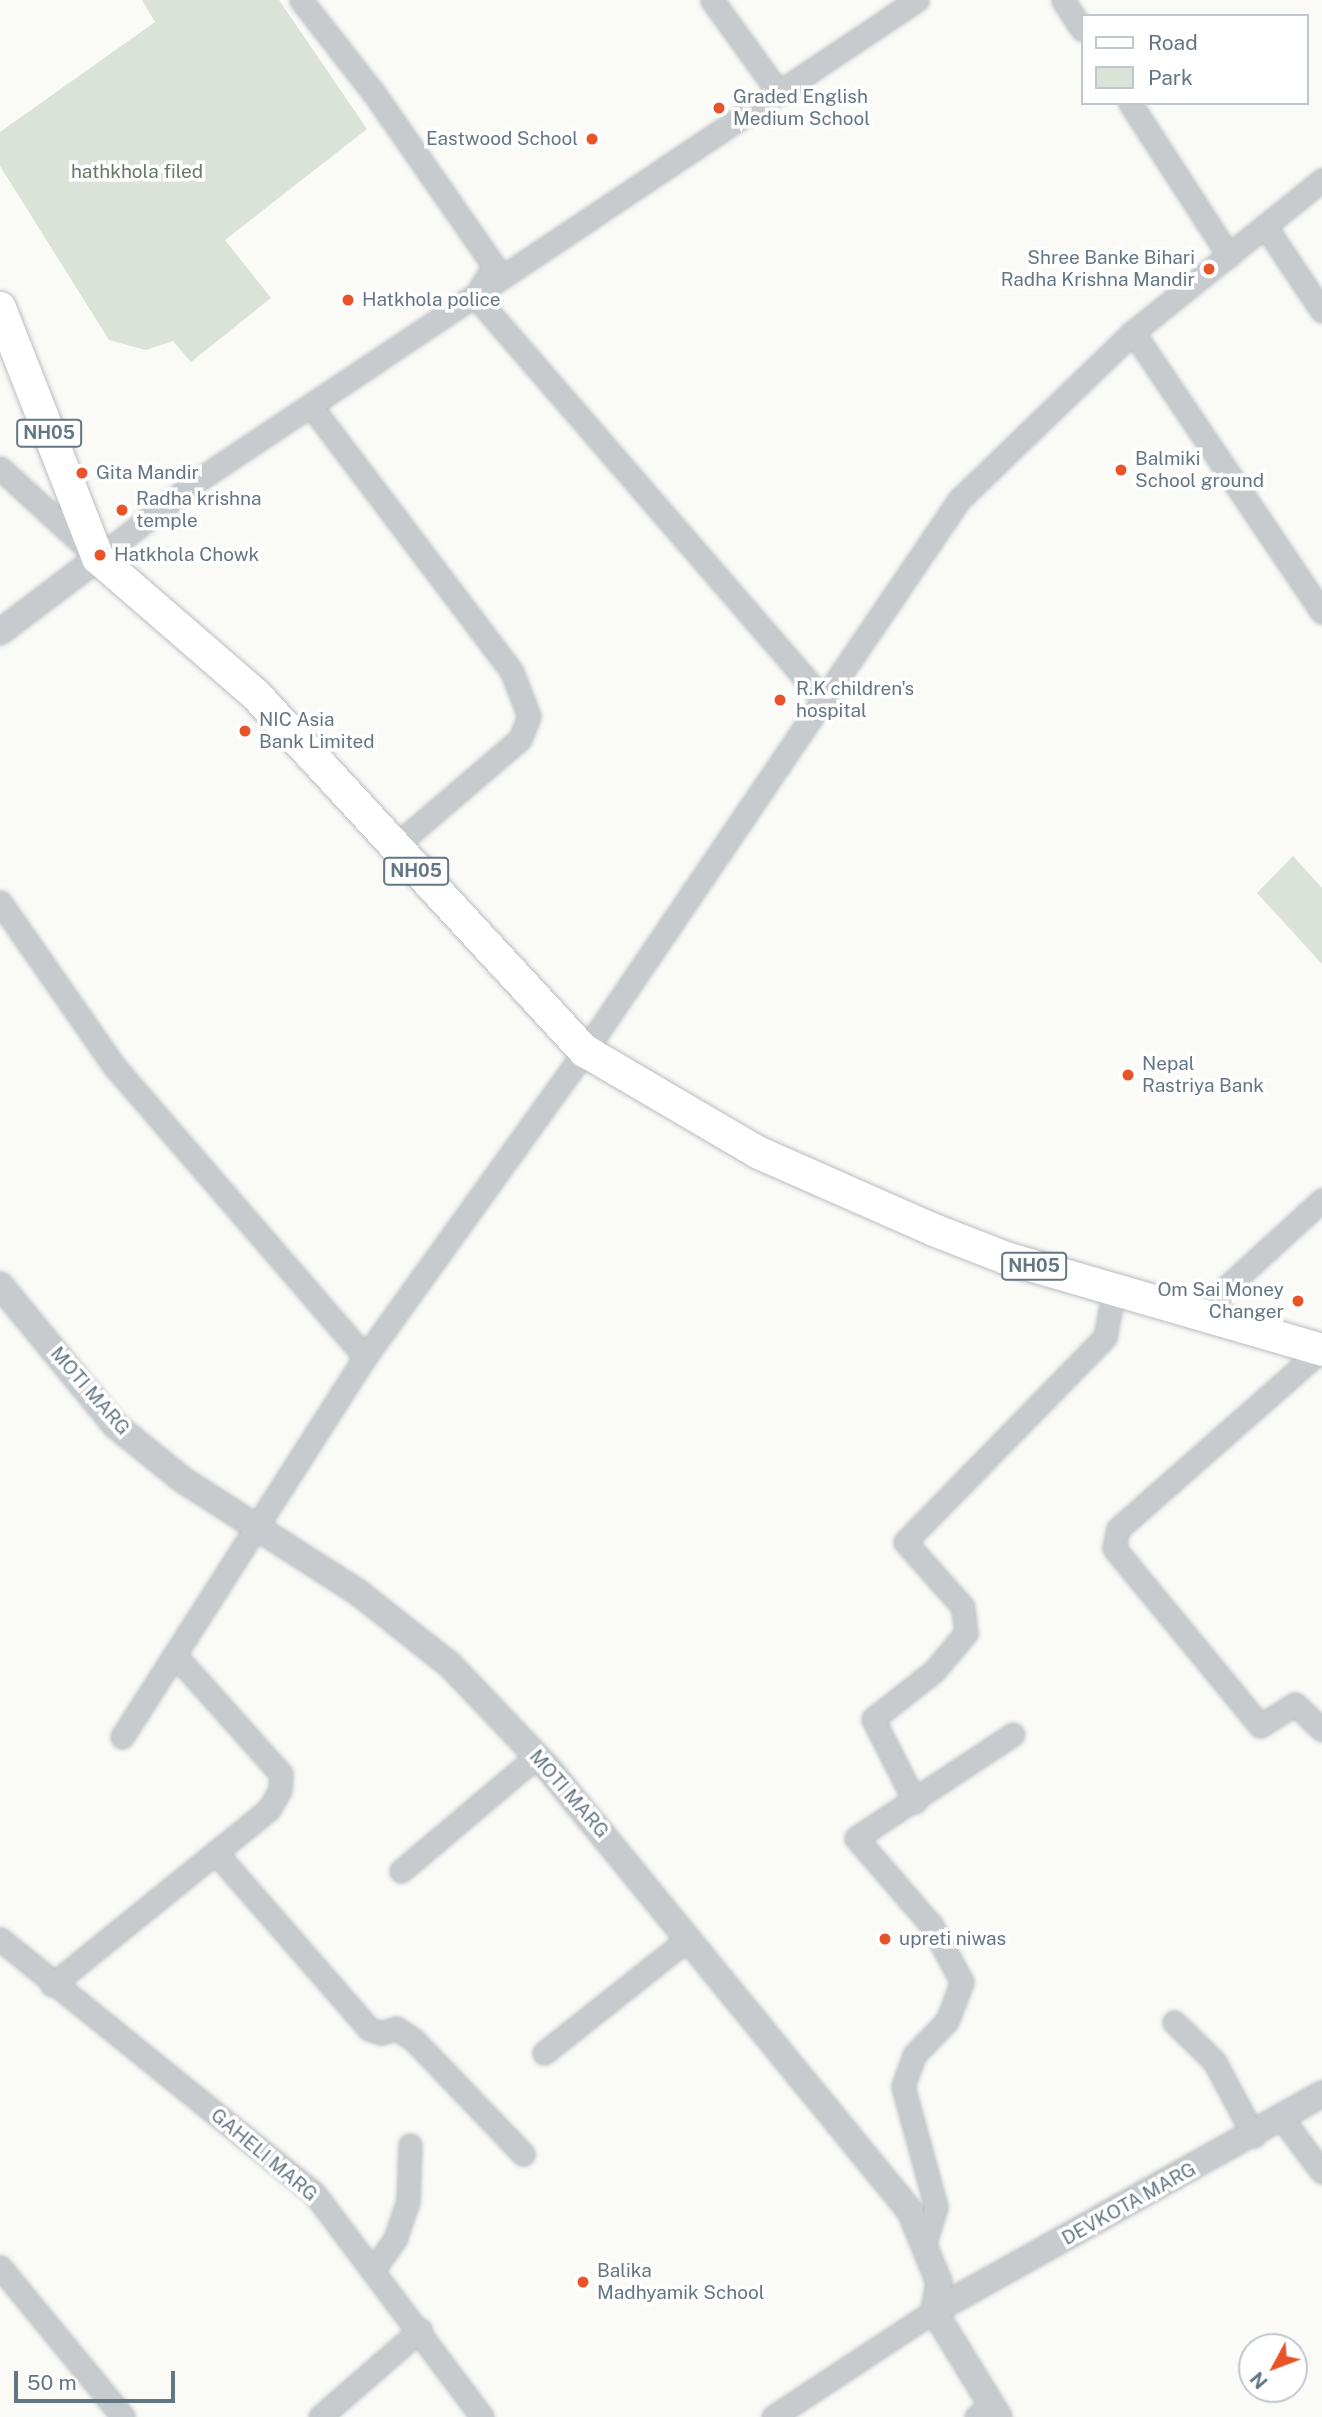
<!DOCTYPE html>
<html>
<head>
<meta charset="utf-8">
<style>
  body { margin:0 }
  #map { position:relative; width:1322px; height:2417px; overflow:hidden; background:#fafaf7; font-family:"Public Sans",sans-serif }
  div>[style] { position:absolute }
  .green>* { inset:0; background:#dbe2d8 }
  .roads { filter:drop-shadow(0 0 2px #b8bdc0) drop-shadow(0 0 2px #b8bdc0) }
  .minor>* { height:21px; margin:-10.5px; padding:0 10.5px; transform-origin:10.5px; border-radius:10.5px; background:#c7cbce }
  .tertiary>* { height:24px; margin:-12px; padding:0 12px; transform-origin:12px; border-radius:12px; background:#c7cbce }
  .primary>* { height:32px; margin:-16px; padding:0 16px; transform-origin:16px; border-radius:16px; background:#fff }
  .dots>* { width:19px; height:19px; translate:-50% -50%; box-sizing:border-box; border:4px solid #fff; border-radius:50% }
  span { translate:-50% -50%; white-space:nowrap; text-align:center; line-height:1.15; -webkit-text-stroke:7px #fff; paint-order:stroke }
  .shield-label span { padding:2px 5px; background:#fff; border:2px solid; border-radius:5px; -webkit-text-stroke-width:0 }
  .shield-label { font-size:18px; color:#637683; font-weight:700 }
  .poi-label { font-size:19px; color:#637683 }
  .left { translate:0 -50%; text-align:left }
  .right { translate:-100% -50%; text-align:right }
  .park-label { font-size:19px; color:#677a63 }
  .street-label { font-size:19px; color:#637683 }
  .legend { position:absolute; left:1081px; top:14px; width:228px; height:91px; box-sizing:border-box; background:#fff; border:2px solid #c1c8cd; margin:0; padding:9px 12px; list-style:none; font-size:21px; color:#637683 }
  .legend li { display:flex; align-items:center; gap:14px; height:35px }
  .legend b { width:35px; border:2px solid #c1c8cd }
  .north { position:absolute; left:1238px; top:2333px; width:70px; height:70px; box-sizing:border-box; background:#fff; border:2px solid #c1c8cd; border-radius:50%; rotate:229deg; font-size:19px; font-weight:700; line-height:28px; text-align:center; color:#637683 }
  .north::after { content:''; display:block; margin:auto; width:24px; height:32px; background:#ea5227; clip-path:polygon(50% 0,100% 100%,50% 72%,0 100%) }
  .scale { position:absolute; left:14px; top:2371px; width:161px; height:32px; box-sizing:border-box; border:4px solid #637683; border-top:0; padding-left:9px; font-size:21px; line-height:24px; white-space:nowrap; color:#637683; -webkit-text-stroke:5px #fff; paint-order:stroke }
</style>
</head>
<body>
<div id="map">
  <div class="green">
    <div style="clip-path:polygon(142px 0,279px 0,367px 129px,225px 240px,271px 298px,191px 362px,173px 341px,146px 350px,109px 340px,0 166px,0 132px,155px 22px)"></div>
    <div style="clip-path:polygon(1293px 856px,1322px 888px,1322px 964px,1257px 893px)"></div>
  </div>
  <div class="roads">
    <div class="minor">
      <div style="left:301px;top:0;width:117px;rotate:52deg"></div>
      <div style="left:373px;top:92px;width:212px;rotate:55.2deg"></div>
      <div style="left:494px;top:266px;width:36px;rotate:122deg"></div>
      <div style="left:475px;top:296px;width:532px;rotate:49.19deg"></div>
      <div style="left:712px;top:0;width:111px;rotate:54.2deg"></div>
      <div style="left:1063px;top:0;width:35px;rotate:57deg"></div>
      <div style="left:1130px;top:103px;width:182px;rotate:57.1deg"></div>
      <div style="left:1265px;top:226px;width:102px;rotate:56.2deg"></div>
      <div style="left:1133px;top:332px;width:338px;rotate:56deg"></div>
      <div style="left:311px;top:406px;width:331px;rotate:52.9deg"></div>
      <div style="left:511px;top:670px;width:49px;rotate:68.6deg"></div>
      <div style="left:529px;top:716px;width:25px;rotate:111deg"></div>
      <div style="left:520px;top:739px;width:166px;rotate:139.4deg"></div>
      <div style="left:0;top:468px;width:133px;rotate:42.6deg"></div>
      <div style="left:98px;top:558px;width:125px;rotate:-37.9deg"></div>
      <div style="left:197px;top:481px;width:866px;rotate:-33.75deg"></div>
      <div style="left:0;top:902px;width:200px;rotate:55.2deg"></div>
      <div style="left:114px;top:1066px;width:384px;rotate:49.2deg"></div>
      <div style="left:1204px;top:1317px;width:23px;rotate:-59deg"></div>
      <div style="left:1216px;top:1297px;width:144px;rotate:-42.5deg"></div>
      <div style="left:1321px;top:1350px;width:271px;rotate:138.6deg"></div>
      <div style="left:1118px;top:1529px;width:19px;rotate:102deg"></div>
      <div style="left:1114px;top:1548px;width:230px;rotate:50.6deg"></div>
      <div style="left:1260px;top:1726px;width:41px;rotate:-32.2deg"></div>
      <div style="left:1295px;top:1704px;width:37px;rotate:44deg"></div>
      <div style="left:122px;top:1737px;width:451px;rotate:-57.4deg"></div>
      <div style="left:365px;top:1357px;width:377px;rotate:-54.3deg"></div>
      <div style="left:585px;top:1051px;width:666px;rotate:-55.83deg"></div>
      <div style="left:959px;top:500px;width:242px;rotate:-44deg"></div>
      <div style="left:1133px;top:332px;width:243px;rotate:-38.8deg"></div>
      <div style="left:915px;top:1802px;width:93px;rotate:-116.8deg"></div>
      <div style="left:873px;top:1719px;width:78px;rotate:-38.2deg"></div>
      <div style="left:934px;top:1671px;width:50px;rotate:-49.9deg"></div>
      <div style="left:966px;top:1633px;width:26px;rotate:-97deg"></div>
      <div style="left:963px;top:1607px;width:87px;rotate:-131.7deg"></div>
      <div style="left:905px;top:1542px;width:286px;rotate:-45.7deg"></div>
      <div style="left:1105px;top:1337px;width:48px;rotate:-79.2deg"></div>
      <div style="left:217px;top:1854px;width:232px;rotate:49deg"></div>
      <div style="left:369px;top:2029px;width:13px;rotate:18deg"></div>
      <div style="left:381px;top:2033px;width:16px;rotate:-18deg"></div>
      <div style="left:396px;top:2028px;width:22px;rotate:34deg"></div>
      <div style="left:414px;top:2040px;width:158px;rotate:46.3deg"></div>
      <div style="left:401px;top:1871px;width:178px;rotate:-40.2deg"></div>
      <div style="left:0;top:1939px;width:404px;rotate:39deg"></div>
      <div style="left:314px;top:2193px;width:280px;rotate:53.1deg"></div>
      <div style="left:52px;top:1985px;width:279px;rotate:-39deg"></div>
      <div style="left:269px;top:1809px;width:22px;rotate:-60deg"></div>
      <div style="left:280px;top:1790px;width:16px;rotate:-86deg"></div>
      <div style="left:281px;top:1774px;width:158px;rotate:-131.7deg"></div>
      <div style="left:1174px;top:2022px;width:56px;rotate:44.3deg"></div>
      <div style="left:1214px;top:2061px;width:85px;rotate:61.9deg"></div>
      <div style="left:544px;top:2053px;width:185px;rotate:-38.4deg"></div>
      <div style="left:1283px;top:2120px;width:65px;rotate:53.1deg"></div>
      <div style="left:926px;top:2239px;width:34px;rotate:-73deg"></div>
      <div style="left:936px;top:2207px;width:125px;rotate:-105.3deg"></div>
      <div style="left:903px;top:2086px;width:33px;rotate:-70deg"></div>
      <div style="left:914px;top:2055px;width:47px;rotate:-45.9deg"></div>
      <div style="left:947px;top:2021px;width:42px;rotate:-69deg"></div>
      <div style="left:962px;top:1982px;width:64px;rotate:-118.2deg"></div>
      <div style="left:932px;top:1926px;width:116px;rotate:-130.8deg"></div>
      <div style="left:856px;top:1838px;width:188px;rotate:-33.5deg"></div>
      <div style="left:0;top:2267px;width:194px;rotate:50.6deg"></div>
      <div style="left:374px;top:2269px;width:37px;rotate:-55deg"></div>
      <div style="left:395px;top:2239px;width:40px;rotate:-71.1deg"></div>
      <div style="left:408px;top:2201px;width:56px;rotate:-88deg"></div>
      <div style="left:320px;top:2417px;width:133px;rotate:-41deg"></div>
      <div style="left:773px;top:2417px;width:193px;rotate:-33.4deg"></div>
      <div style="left:976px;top:2417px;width:20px;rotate:-37deg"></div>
    </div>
    <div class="tertiary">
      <div style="left:0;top:632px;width:123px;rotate:-37.1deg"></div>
      <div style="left:0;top:1285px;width:181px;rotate:50.6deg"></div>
      <div style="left:115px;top:1425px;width:87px;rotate:39deg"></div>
      <div style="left:183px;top:1480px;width:209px;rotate:32.7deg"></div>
      <div style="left:359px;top:1593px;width:116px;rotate:38.4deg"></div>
      <div style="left:450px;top:1665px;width:142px;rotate:46.4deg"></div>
      <div style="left:548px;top:1768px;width:572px;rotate:50.75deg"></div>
      <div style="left:910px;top:2211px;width:77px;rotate:67.8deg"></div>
      <div style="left:939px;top:2282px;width:29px;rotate:100deg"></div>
      <div style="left:934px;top:2311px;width:124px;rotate:58.5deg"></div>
      <div style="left:934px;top:2311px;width:445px;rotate:-29.2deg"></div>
    </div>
    <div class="primary">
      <div style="left:0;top:308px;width:269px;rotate:68.6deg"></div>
      <div style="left:98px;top:558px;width:209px;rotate:40.9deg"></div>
      <div style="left:256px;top:695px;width:485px;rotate:47.3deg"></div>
      <div style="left:585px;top:1051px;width:199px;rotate:30.4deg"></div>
      <div style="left:757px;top:1152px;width:193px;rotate:23.8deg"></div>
      <div style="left:934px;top:1230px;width:77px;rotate:21.3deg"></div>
      <div style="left:1006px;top:1258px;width:329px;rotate:16.2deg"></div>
    </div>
  </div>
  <div class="dots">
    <div style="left:719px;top:108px;background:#ea5227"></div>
    <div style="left:592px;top:139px;background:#ea5227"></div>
    <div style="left:1209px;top:269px;background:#ea5227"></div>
    <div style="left:348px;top:300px;background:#ea5227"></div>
    <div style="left:1121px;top:470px;background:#ea5227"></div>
    <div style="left:82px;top:473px;background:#ea5227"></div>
    <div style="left:122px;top:510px;background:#ea5227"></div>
    <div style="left:100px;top:555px;background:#ea5227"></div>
    <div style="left:780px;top:700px;background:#ea5227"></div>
    <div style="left:245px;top:731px;background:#ea5227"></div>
    <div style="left:1128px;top:1075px;background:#ea5227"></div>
    <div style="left:1298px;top:1301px;background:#ea5227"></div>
    <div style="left:885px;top:1939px;background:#ea5227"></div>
    <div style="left:583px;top:2282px;background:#ea5227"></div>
  </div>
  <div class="shield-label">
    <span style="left:49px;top:433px">NH05</span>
    <span style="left:416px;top:871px">NH05</span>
    <span style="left:1034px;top:1266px">NH05</span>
  </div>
  <div class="poi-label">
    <span class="left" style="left:733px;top:108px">Graded English<br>Medium School</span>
    <span class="right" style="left:578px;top:139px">Eastwood School</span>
    <span class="right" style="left:1195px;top:269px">Shree Banke Bihari<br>Radha Krishna Mandir</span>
    <span class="left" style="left:362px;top:300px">Hatkhola police</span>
    <span class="left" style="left:1135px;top:470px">Balmiki<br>School ground</span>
    <span class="left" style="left:96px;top:473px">Gita Mandir</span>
    <span class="left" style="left:136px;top:510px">Radha krishna<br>temple</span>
    <span class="left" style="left:114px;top:555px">Hatkhola Chowk</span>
    <span class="left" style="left:796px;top:700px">R.K children's<br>hospital</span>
    <span class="left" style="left:259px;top:731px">NIC Asia<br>Bank Limited</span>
    <span class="left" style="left:1142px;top:1075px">Nepal<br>Rastriya Bank</span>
    <span class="right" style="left:1284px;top:1301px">Om Sai Money<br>Changer</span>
    <span class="left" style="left:899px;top:1939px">upreti niwas</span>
    <span class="left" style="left:597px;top:2282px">Balika<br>Madhyamik School</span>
  </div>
  <div class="park-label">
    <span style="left:137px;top:172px">hathkhola filed</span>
  </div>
  <div class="street-label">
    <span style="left:90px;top:1391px;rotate:49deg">MOTI MARG</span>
    <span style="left:569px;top:1794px;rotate:49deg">MOTI MARG</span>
    <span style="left:264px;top:2155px;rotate:40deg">GAHELI MARG</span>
    <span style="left:1129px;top:2204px;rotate:-29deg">DEVKOTA MARG</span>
  </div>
  <ul class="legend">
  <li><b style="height:9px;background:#fff"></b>Road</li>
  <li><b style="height:19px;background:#dbe2d8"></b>Park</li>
  </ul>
  <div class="north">N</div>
  <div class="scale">50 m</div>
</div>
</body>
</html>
